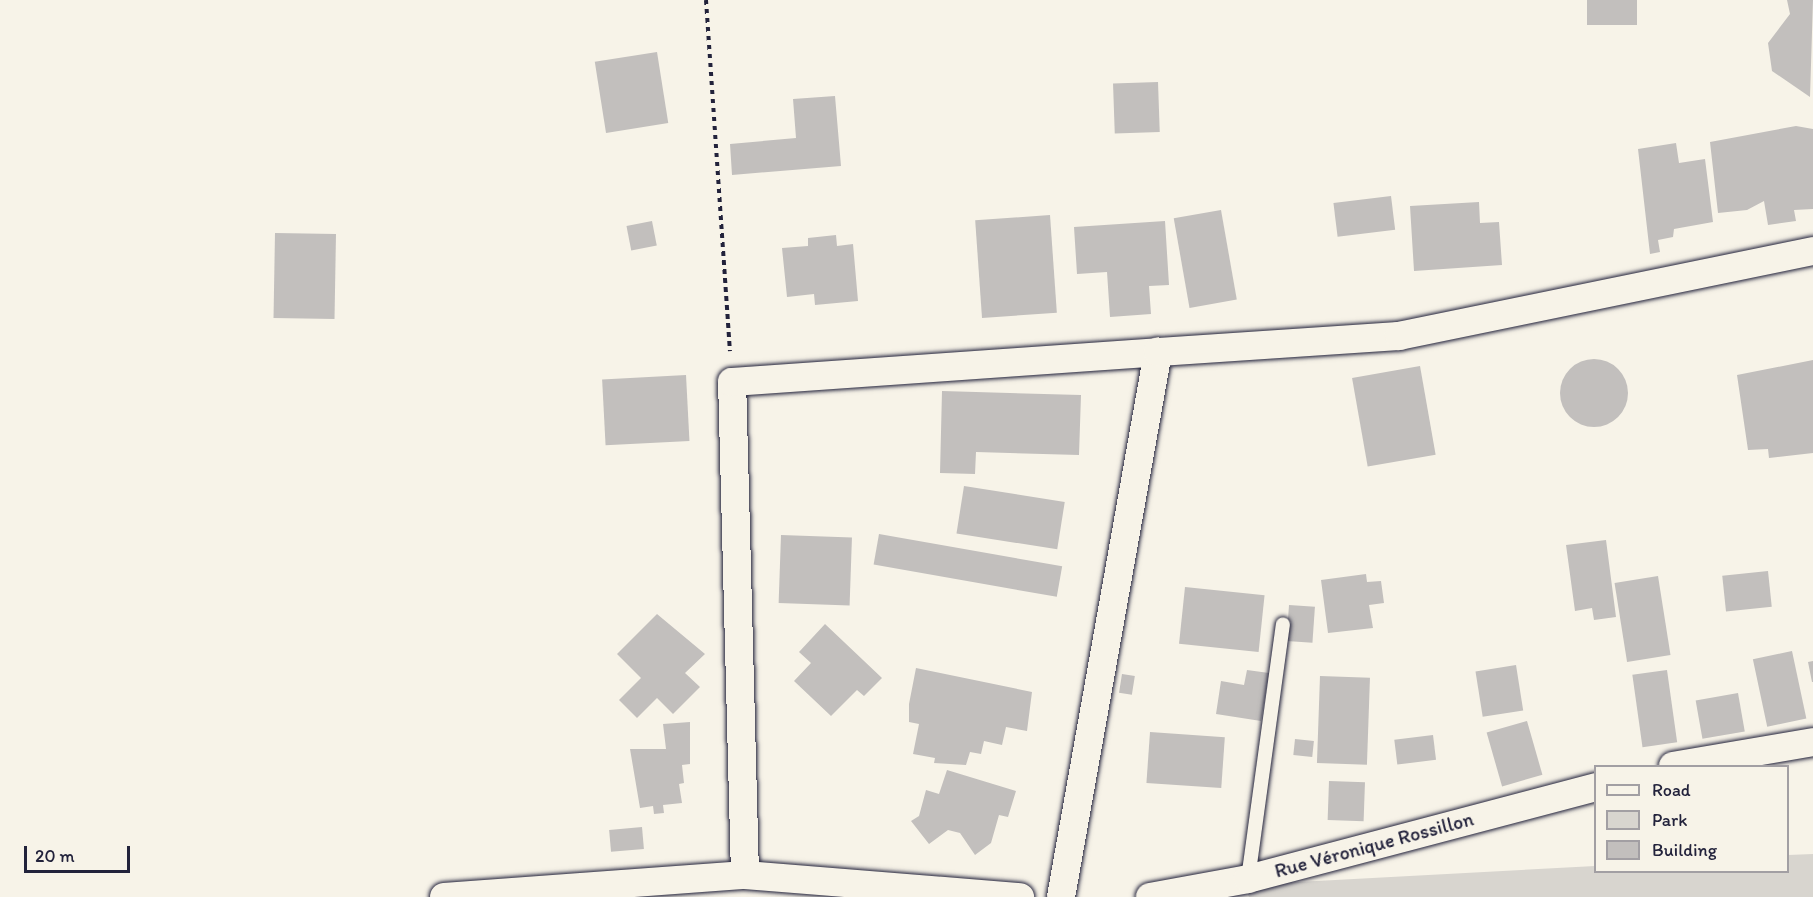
<!DOCTYPE html>
<html>
<head>
<meta charset="utf-8">
<style>
  body { margin:0 }
  #map { position:relative; width:1813px; height:897px; overflow:hidden; background:#f7f3e8; font-family:Itim,sans-serif }
  div>[style] { position:absolute }
  .green>* { inset:0; background:#d8d5cf }
  .building>* { inset:0; background:#c2bfbd; transform-origin:0 0 }
  .round { border-radius:50% }
  .path>* { height:4px; margin-top:-2px; transform-origin:0; background:repeating-linear-gradient(90deg,#22223b 0 4.5px,transparent 0 9px) }
  .roads { filter:drop-shadow(0 0 2px #22223b) drop-shadow(0 0 2px #22223b) }
  .lane>* { height:14px; margin:-7px; padding:0 7px; transform-origin:7px; border-radius:7px; background:#f7f3e8 }
  .street>* { height:28px; margin:-14px; padding:0 14px; transform-origin:14px; border-radius:14px; background:#f7f3e8 }
  span { translate:-50% -50%; white-space:nowrap; text-align:center; line-height:1.15; -webkit-text-stroke:4.5px #f7f3e8; paint-order:stroke }
  .street-label { font-size:20px; color:#22223b }
  .legend { position:absolute; left:1594px; top:765px; width:195px; height:108px; box-sizing:border-box; background:#f7f3e8; border:2px solid #a29fa3; margin:0; padding:8px 10px; list-style:none; font-size:18px; color:#22223b }
  .legend li { display:flex; align-items:center; gap:12px; height:30px }
  .legend b { width:30px; border:2px solid #a29fa3 }
  .scale { position:absolute; left:24px; top:846px; width:106px; height:27px; box-sizing:border-box; border:3px solid #22223b; border-top:0; padding-left:8px; font-size:18px; line-height:21px; white-space:nowrap; color:#22223b; -webkit-text-stroke:4px #f7f3e8; paint-order:stroke }
</style>
</head>
<body>
<div id="map">
  <div class="green">
    <div style="clip-path:polygon(1813px 854px,1813px 897px,1249px 897px,1244px 885px,1595px 866px,1596px 872px,1788px 872px,1788px 855px)"></div>
  </div>
  <div class="building">
    <div style="left:1587px;top:0;width:50px;height:25px"></div>
    <div style="clip-path:polygon(1787px 0,1813px 0,1810px 97px,1772px 71px,1768px 43px,1790px 14px)"></div>
    <div style="left:657px;top:52px;width:72px;height:63px;rotate:81deg"></div>
    <div style="left:1158px;top:82px;width:50px;height:45px;rotate:88deg"></div>
    <div style="clip-path:polygon(835px 96px,841px 166px,732px 175px,730px 144px,796px 138px,793px 99px)"></div>
    <div style="clip-path:polygon(1796px 126px,1813px 129px,1813px 209px,1794px 210px,1796px 221px,1768px 225px,1764px 201px,1747px 210px,1718px 213px,1710px 142px)"></div>
    <div style="clip-path:polygon(1676px 143px,1679px 163px,1705px 159px,1713px 222px,1674px 229px,1673px 237px,1658px 240px,1660px 252px,1650px 254px,1638px 149px)"></div>
    <div style="left:1391px;top:196px;width:34px;height:58px;rotate:83deg"></div>
    <div style="clip-path:polygon(1479px 202px,1480px 223px,1499px 222px,1502px 265px,1414px 271px,1410px 206px)"></div>
    <div style="left:1221px;top:210px;width:91px;height:48px;rotate:80deg"></div>
    <div style="left:1050px;top:215px;width:98px;height:75px;rotate:86deg"></div>
    <div style="left:652px;top:221px;width:25px;height:26px;rotate:79deg"></div>
    <div style="clip-path:polygon(1165px 221px,1169px 285px,1149px 286px,1151px 314px,1110px 317px,1107px 272px,1077px 274px,1074px 227px)"></div>
    <div style="left:275px;top:233px;width:61px;height:85px;rotate:1deg"></div>
    <div style="clip-path:polygon(836px 235px,837px 246px,853px 244px,858px 301px,815px 305px,814px 294px,787px 297px,782px 248px,808px 246px,808px 238px)"></div>
    <div class="round" style="left:1560px;top:359px;width:68px;height:68px"></div>
    <div style="clip-path:polygon(1813px 360px,1813px 453px,1769px 458px,1768px 449px,1748px 450px,1737px 375px)"></div>
    <div style="left:1420px;top:366px;width:90px;height:69px;rotate:80deg"></div>
    <div style="left:686px;top:375px;width:66px;height:84px;rotate:87deg"></div>
    <div style="clip-path:polygon(942px 391px,1081px 395px,1079px 455px,976px 452px,975px 474px,940px 473px)"></div>
    <div style="left:964px;top:486px;width:102px;height:48px;rotate:9deg"></div>
    <div style="left:879px;top:534px;width:186px;height:31px;rotate:10deg"></div>
    <div style="left:781px;top:535px;width:71px;height:68px;rotate:2deg"></div>
    <div style="clip-path:polygon(1606px 540px,1616px 617px,1594px 620px,1592px 608px,1575px 611px,1566px 545px)"></div>
    <div style="left:1768px;top:571px;width:36px;height:46px;rotate:84deg"></div>
    <div style="clip-path:polygon(1366px 574px,1367px 582px,1381px 581px,1384px 603px,1369px 605px,1373px 628px,1328px 633px,1321px 580px)"></div>
    <div style="left:1658px;top:576px;width:80px;height:44px;rotate:81deg"></div>
    <div style="left:1185px;top:587px;width:80px;height:57px;rotate:6deg"></div>
    <div style="left:1289px;top:605px;width:26px;height:36px;rotate:4deg"></div>
    <div style="clip-path:polygon(657px 614px,705px 654px,685px 673px,700px 687px,673px 714px,657px 698px,637px 718px,619px 700px,641px 678px,617px 654px)"></div>
    <div style="clip-path:polygon(825px 624px,882px 678px,864px 696px,857px 690px,831px 716px,794px 681px,811px 663px,799px 652px)"></div>
    <div style="left:1792px;top:651px;width:69px;height:40px;rotate:78deg"></div>
    <div style="clip-path:polygon(1813px 661px,1813px 682px,1812px 682px,1808px 662px)"></div>
    <div style="left:1516px;top:665px;width:46px;height:41px;rotate:81deg"></div>
    <div style="clip-path:polygon(916px 668px,1032px 692px,1027px 731px,1006px 727px,1002px 745px,984px 741px,981px 754px,970px 752px,966px 765px,934px 763px,935px 758px,913px 754px,919px 724px,909px 722px,909px 704px)"></div>
    <div style="clip-path:polygon(1247px 670px,1269px 673px,1261px 721px,1216px 714px,1221px 681px,1244px 685px)"></div>
    <div style="left:1667px;top:670px;width:73px;height:35px;rotate:82deg"></div>
    <div style="left:1122px;top:674px;width:13px;height:19px;rotate:9deg"></div>
    <div style="left:1320px;top:676px;width:50px;height:87px;rotate:2deg"></div>
    <div style="left:1738px;top:693px;width:39px;height:43px;rotate:80deg"></div>
    <div style="left:1527px;top:721px;width:56px;height:42px;rotate:74deg"></div>
    <div style="clip-path:polygon(690px 722px,690px 764px,682px 765px,684px 783px,679px 784px,682px 803px,663px 805px,664px 813px,654px 814px,653px 806px,640px 808px,630px 749px,666px 749px,663px 724px)"></div>
    <div style="left:1150px;top:732px;width:75px;height:51px;rotate:4deg"></div>
    <div style="left:1433px;top:735px;width:25px;height:39px;rotate:83deg"></div>
    <div style="left:1295px;top:739px;width:19px;height:16px;rotate:6deg"></div>
    <div style="clip-path:polygon(947px 770px,1016px 791px,1008px 817px,999px 815px,991px 843px,975px 855px,960px 833px,948px 830px,929px 844px,911px 821px,919px 816px,926px 790px,939px 794px)"></div>
    <div style="left:1329px;top:781px;width:36px;height:39px;rotate:2deg"></div>
    <div style="left:642px;top:827px;width:22px;height:33px;rotate:85deg"></div>
  </div>
  <div class="path">
    <div style="left:706px;top:0;width:352px;rotate:86.1deg"></div>
  </div>
  <div class="roads">
    <div class="lane">
      <div style="left:1248px;top:879px;width:257px;rotate:-82.2deg"></div>
    </div>
    <div class="street">
      <div style="left:1673px;top:766px;width:142px;rotate:-9.7deg"></div>
      <div style="left:745px;top:875px;width:493px;rotate:-91.5deg"></div>
      <div style="left:732px;top:382px;width:427px;rotate:-4deg"></div>
      <div style="left:444px;top:897px;width:302px;rotate:-4.2deg"></div>
      <div style="left:745px;top:875px;width:276px;rotate:4.6deg"></div>
      <div style="left:1061px;top:897px;width:554px;rotate:-79.91deg"></div>
      <div style="left:1158px;top:352px;width:242px;rotate:-3.8deg"></div>
      <div style="left:1399px;top:336px;width:423px;rotate:-11.6deg"></div>
      <div style="left:1150px;top:897px;width:100px;rotate:-10.4deg"></div>
      <div style="left:1248px;top:879px;width:360px;rotate:-14.8deg"></div>
    </div>
  </div>
  <div class="street-label">
    <span style="left:1374px;top:845px;rotate:-15deg">Rue Véronique Rossillon</span>
  </div>
  <ul class="legend">
  <li><b style="height:8px;background:#f7f3e8"></b>Road</li>
  <li><b style="height:16px;background:#d8d5cf"></b>Park</li>
  <li><b style="height:16px;background:#c2bfbd"></b>Building</li>
  </ul>
  <div class="scale">20 m</div>
</div>
</body>
</html>
